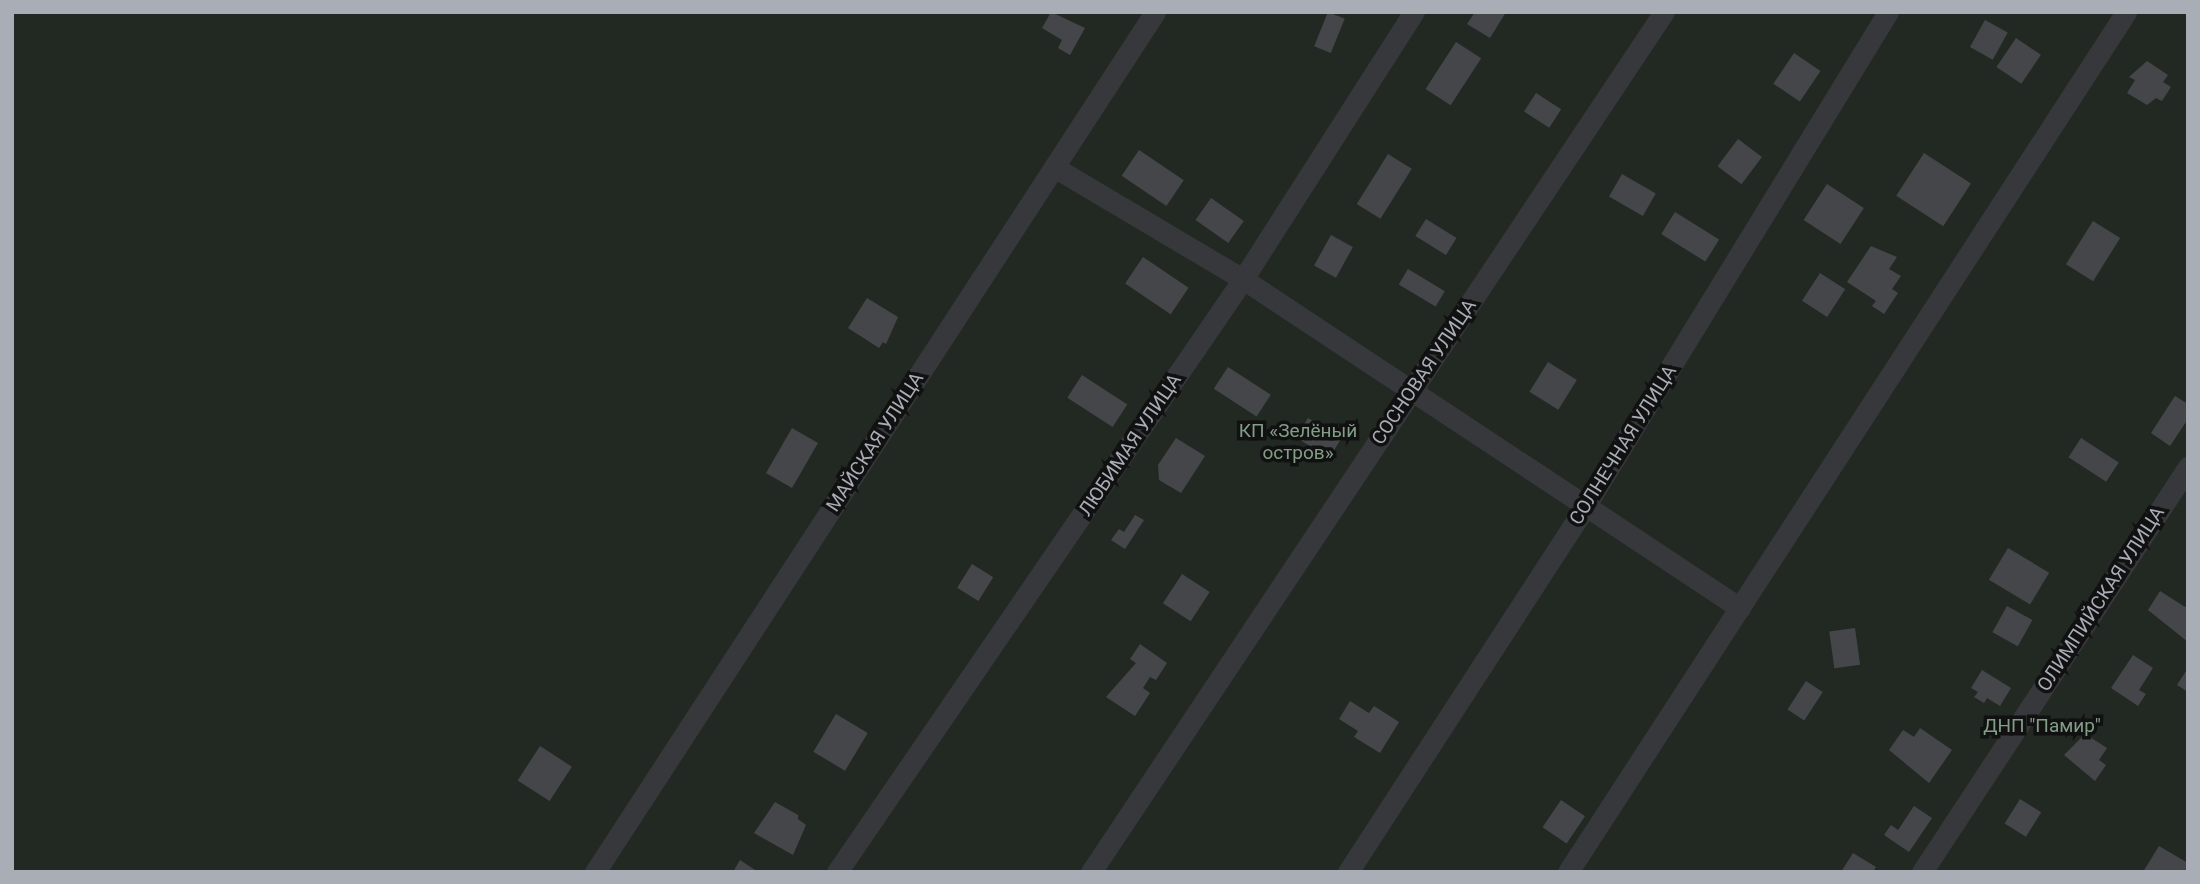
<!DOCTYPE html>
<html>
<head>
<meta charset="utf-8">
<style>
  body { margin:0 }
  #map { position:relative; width:2200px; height:884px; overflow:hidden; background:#161617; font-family:Roboto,sans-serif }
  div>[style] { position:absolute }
  .green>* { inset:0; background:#222923; transform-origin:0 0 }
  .building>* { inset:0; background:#45464a; transform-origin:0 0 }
  .minor>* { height:21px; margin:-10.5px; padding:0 10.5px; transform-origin:10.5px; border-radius:10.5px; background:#37383c }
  span { translate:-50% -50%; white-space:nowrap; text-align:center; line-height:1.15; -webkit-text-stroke:7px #111112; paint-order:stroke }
  .street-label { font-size:19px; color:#a9adb6 }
  .park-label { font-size:19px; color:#839e86 }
  .frame { position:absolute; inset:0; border:14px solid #a9adb6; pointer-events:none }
</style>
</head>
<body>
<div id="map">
  <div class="green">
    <div style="left:12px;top:12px;width:2176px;height:860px"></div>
  </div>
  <div class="building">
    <div style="clip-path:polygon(1051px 12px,1085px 28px,1070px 55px,1058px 48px,1062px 40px,1042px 28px)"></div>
    <div style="left:1328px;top:12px;width:18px;height:37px;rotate:22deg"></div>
    <div style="clip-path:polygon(1475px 12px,1506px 12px,1490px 38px,1467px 24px)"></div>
    <div style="left:1985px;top:20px;width:26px;height:31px;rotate:29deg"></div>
    <div style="left:2016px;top:38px;width:30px;height:35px;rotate:34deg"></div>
    <div style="left:1456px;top:42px;width:30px;height:56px;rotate:33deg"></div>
    <div style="left:1794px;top:53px;width:32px;height:37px;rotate:34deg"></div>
    <div style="clip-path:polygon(2147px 61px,2168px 75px,2163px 82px,2171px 87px,2162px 101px,2156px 98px,2147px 105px,2127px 93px,2135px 80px,2129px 77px)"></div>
    <div style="left:1536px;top:93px;width:30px;height:22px;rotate:33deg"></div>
    <div style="left:1738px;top:139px;width:30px;height:34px;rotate:37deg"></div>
    <div style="left:1139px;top:150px;width:54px;height:31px;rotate:34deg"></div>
    <div style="left:1924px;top:153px;width:56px;height:51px;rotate:33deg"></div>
    <div style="left:1388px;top:154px;width:28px;height:59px;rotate:32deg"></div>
    <div style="left:1622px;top:174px;width:39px;height:26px;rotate:30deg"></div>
    <div style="left:1827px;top:184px;width:44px;height:43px;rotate:33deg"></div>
    <div style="left:1211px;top:198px;width:40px;height:27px;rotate:35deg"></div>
    <div style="left:1675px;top:212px;width:52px;height:26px;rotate:32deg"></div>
    <div style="left:1426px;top:219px;width:36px;height:20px;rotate:32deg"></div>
    <div style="left:2093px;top:221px;width:32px;height:51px;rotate:32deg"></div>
    <div style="left:1331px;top:235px;width:25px;height:35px;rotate:29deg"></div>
    <div style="clip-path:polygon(1871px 246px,1897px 257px,1889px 269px,1901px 276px,1892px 289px,1898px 293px,1884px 314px,1872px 306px,1876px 301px,1847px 282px)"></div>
    <div style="left:1143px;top:257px;width:55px;height:32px;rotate:34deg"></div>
    <div style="left:1408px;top:269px;width:43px;height:18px;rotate:31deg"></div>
    <div style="left:1820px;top:273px;width:30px;height:33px;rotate:33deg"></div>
    <div style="clip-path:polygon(867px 298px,898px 317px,886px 344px,883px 342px,879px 348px,848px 328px)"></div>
    <div style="left:1548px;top:362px;width:34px;height:35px;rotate:32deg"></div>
    <div style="left:1228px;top:367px;width:51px;height:26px;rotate:33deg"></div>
    <div style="left:1082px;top:375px;width:54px;height:27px;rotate:33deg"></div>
    <div style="clip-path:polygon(2175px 396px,2188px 404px,2188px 419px,2170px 446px,2151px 433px)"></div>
    <div style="left:1308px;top:418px;width:39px;height:23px;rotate:31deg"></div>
    <div style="left:792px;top:428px;width:30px;height:52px;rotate:30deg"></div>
    <div style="clip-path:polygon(1176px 438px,1205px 456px,1181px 493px,1159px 480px,1158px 465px)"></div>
    <div style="left:2081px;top:438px;width:45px;height:23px;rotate:33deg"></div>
    <div style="clip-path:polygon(1135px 515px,1144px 520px,1125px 549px,1111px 540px,1119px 529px,1124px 532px)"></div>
    <div style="left:2008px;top:548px;width:48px;height:37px;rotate:31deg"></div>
    <div style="left:972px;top:564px;width:25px;height:28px;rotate:32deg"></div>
    <div style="left:1182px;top:574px;width:33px;height:35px;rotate:33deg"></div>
    <div style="clip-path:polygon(2160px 591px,2185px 607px,2188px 602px,2188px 642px,2148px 610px)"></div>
    <div style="left:2007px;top:606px;width:29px;height:30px;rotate:29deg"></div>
    <div style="left:1855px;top:628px;width:37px;height:26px;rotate:82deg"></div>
    <div style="clip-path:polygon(1140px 644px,1167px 663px,1156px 680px,1150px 677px,1143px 688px,1150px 693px,1135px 716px,1106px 697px,1136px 663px,1130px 659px)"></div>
    <div style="clip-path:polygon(2133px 655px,2153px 668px,2139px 690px,2146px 694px,2138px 706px,2111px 688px)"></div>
    <div style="clip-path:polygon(2188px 668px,2188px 692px,2177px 685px)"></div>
    <div style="clip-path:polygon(1982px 670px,2011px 688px,2000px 706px,1987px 698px,1984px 703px,1974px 697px,1978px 692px,1971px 688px)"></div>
    <div style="left:1806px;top:681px;width:20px;height:34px;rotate:33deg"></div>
    <div style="clip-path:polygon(1350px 701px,1369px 713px,1374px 706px,1399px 722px,1380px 753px,1354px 737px,1358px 731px,1339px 719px)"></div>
    <div style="left:836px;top:714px;width:37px;height:44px;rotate:31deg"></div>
    <div style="clip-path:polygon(1920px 728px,1952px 750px,1929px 783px,1889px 750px,1903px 730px,1914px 737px)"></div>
    <div style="clip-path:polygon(2085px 734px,2107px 748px,2099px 760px,2106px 765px,2095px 781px,2064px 755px)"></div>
    <div style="left:540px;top:746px;width:38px;height:41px;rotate:33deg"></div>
    <div style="left:2020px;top:799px;width:25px;height:29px;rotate:32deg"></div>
    <div style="left:1561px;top:800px;width:29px;height:33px;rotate:34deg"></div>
    <div style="clip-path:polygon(775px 802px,798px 815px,798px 819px,806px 825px,793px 855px,754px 833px)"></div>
    <div style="clip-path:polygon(1914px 806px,1932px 818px,1909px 852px,1884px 835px,1891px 825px,1898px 830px)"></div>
    <div style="clip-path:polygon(2159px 846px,2188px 863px,2188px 872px,2143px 872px)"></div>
    <div style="clip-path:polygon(1853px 853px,1876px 867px,1873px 872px,1841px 872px)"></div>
    <div style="clip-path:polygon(740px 860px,758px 872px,733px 872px)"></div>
  </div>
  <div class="minor">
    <div style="left:1054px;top:167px;width:220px;rotate:30.7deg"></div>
    <div style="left:1243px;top:279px;width:596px;rotate:33.5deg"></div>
    <div style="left:595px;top:872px;width:1026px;rotate:-56.93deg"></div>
    <div style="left:837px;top:872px;width:719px;rotate:-55.6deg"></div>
    <div style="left:1243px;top:279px;width:317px;rotate:-57.4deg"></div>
    <div style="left:1091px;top:872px;width:1033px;rotate:-56.33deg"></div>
    <div style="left:1348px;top:872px;width:437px;rotate:-57deg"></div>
    <div style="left:1586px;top:505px;width:578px;rotate:-58.51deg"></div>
    <div style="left:1568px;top:872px;width:1025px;rotate:-57.02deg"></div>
    <div style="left:1922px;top:872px;width:485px;rotate:-56.7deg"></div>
  </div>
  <div class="street-label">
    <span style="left:1424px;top:372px;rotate:-56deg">СОСНОВАЯ УЛИЦА</span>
    <span style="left:875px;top:442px;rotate:-57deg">МАЙСКАЯ УЛИЦА</span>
    <span style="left:1130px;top:445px;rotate:-56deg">ЛЮБИМАЯ УЛИЦА</span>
    <span style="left:1623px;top:445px;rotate:-58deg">СОЛНЕЧНАЯ УЛИЦА</span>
    <span style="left:2101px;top:599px;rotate:-57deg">ОЛИМПИЙСКАЯ УЛИЦА</span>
  </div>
  <div class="park-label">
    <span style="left:1298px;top:442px">КП «Зелёный<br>остров»</span>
    <span style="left:2042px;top:726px">ДНП "Памир"</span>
  </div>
  <div class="frame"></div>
</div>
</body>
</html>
